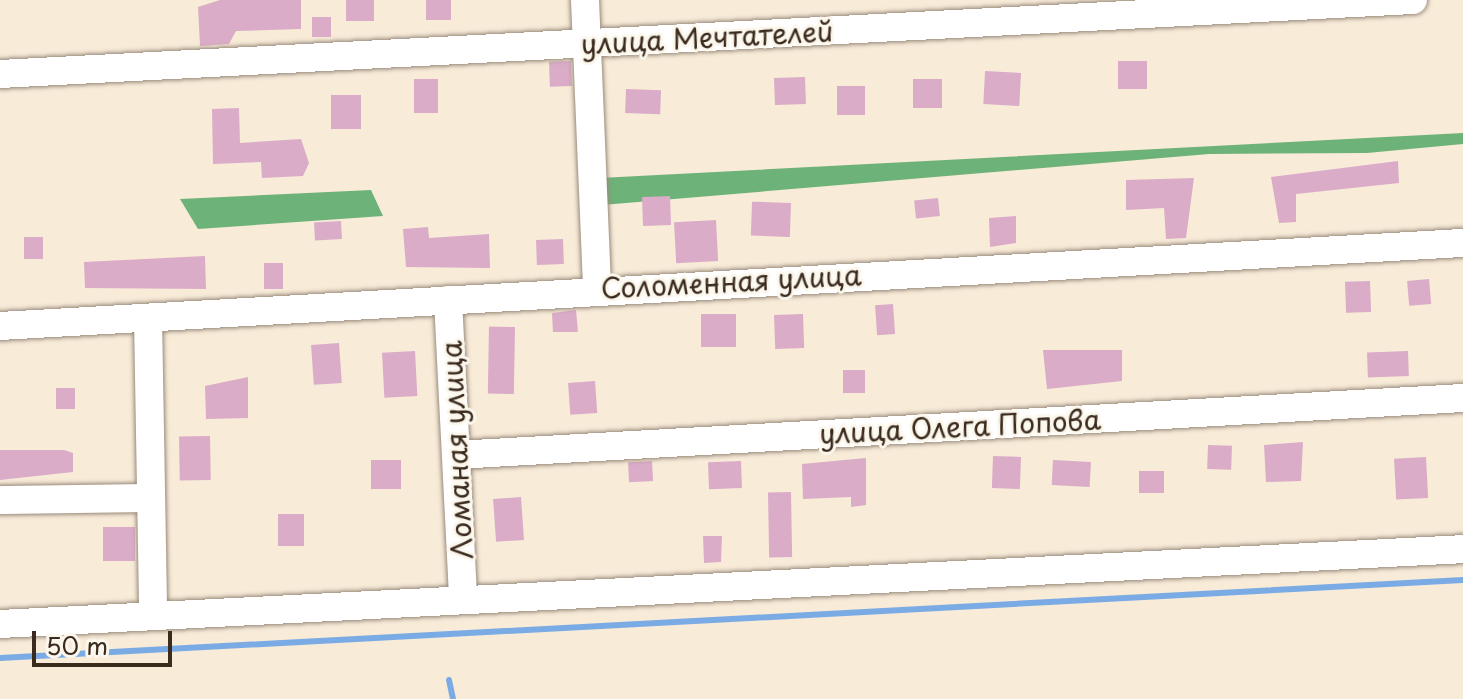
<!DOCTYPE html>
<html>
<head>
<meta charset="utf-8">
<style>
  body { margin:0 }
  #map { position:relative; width:1463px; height:699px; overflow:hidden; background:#f8ebd8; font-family:"Playpen Sans",sans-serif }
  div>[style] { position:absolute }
  .forest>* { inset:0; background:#6db278 }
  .stream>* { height:6px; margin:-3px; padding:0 3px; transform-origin:3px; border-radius:3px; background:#7babe5 }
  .building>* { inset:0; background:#daacc8; transform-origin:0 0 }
  .roads { filter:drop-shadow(0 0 2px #9a8a7b) drop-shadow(0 0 2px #9a8a7b) }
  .minor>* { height:28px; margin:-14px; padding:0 14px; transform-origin:14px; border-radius:14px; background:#fff }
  span { translate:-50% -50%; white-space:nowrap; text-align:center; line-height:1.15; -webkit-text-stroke:6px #fbf7ec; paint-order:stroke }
  .street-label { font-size:28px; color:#3b2a1e }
  .scale { position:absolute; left:32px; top:631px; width:140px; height:36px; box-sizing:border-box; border:4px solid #3b2a1e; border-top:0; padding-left:10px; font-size:24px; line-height:28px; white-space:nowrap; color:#3b2a1e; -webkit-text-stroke:6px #fbf7ec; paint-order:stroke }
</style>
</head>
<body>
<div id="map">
  <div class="forest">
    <div style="clip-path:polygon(1463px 133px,1463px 144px,1367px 153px,1209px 154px,602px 205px,600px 178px)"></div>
    <div style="clip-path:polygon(371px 190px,383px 216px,198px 229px,180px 199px)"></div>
  </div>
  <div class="stream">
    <div style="left:0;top:658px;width:1465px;rotate:-3.05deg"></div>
    <div style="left:449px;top:680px;width:19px;rotate:78deg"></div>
  </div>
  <div class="building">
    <div style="clip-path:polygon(220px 0,301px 0,301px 29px,236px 31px,229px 44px,200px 46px,198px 7px)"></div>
    <div style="left:346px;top:0;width:28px;height:21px"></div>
    <div style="left:426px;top:0;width:25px;height:20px"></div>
    <div style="left:331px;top:17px;width:20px;height:19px;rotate:90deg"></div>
    <div style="left:571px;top:61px;width:25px;height:22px;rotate:88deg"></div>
    <div style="left:1147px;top:61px;width:28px;height:29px;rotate:90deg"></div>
    <div style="left:1021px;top:73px;width:33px;height:36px;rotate:93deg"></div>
    <div style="left:805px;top:77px;width:27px;height:31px;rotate:88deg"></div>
    <div style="left:414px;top:79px;width:24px;height:34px"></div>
    <div style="left:913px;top:79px;width:29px;height:29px"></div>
    <div style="left:837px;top:86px;width:28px;height:29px"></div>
    <div style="left:626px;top:89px;width:35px;height:24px;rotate:2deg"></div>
    <div style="left:331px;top:95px;width:30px;height:34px"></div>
    <div style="clip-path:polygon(239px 108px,240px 143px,301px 139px,309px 163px,303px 176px,262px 178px,261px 162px,213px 164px,212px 109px)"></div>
    <div style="clip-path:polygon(1398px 161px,1399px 183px,1296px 194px,1296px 222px,1279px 223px,1271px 177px)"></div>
    <div style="clip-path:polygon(1194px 178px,1186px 238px,1166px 239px,1164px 208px,1126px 210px,1126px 180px)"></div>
    <div style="left:670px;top:196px;width:29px;height:28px;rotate:88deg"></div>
    <div style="left:938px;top:198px;width:18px;height:24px;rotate:84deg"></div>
    <div style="left:791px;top:203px;width:34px;height:39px;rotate:92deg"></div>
    <div style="clip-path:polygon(1016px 216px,1016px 243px,990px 247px,989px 218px)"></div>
    <div style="left:716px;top:220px;width:41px;height:42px;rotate:87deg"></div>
    <div style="left:341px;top:221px;width:18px;height:27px;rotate:87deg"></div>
    <div style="clip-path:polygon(428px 227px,429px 238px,489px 234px,490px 268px,406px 267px,403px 229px)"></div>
    <div style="left:43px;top:237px;width:22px;height:19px;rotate:90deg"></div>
    <div style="left:563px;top:239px;width:25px;height:27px;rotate:88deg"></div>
    <div style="clip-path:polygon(205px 256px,206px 289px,85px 288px,84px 262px)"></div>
    <div style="left:283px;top:263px;width:26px;height:19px;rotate:90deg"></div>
    <div style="left:1429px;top:279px;width:25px;height:22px;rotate:85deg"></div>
    <div style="left:1370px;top:281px;width:31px;height:25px;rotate:88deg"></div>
    <div style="left:893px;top:304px;width:30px;height:18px;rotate:86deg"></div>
    <div style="clip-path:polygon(576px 310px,578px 332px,553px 332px,552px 313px)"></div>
    <div style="left:736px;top:314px;width:33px;height:35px;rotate:90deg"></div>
    <div style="left:803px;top:314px;width:34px;height:29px;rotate:88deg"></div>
    <div style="left:515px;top:327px;width:67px;height:26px;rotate:91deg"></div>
    <div style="left:339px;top:343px;width:40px;height:28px;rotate:86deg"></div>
    <div style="clip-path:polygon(1043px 350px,1122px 350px,1122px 381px,1047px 389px)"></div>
    <div style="left:415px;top:351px;width:45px;height:33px;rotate:87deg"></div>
    <div style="left:1408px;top:351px;width:25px;height:41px;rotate:88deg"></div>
    <div style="left:843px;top:370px;width:22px;height:23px"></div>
    <div style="clip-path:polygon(248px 377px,248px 418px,206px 419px,205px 386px)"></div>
    <div style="left:595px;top:381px;width:32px;height:27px;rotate:86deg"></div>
    <div style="left:75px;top:388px;width:21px;height:19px;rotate:90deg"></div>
    <div style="left:210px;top:436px;width:44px;height:31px;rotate:89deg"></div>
    <div style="clip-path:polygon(1303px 442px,1301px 481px,1266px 482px,1264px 445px)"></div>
    <div style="left:1208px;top:445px;width:24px;height:24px;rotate:2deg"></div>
    <div style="clip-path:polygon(0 450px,64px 450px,73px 453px,73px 472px,0 480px)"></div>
    <div style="left:993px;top:456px;width:28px;height:32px;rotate:2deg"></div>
    <div style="left:1426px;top:457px;width:41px;height:32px;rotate:87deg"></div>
    <div style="clip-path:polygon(866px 458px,866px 505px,851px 507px,851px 497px,803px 499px,802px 464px)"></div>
    <div style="left:401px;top:460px;width:29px;height:30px;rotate:90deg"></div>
    <div style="left:1053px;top:460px;width:38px;height:25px;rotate:3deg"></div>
    <div style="left:652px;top:461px;width:20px;height:24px;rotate:87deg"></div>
    <div style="left:741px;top:461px;width:27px;height:33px;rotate:88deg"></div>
    <div style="left:1164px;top:471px;width:22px;height:25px;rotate:90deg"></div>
    <div style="left:791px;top:492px;width:65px;height:23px;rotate:89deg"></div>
    <div style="left:521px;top:497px;width:43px;height:28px;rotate:86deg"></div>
    <div style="left:304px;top:514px;width:32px;height:26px;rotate:90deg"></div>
    <div style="left:135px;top:527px;width:34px;height:32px;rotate:90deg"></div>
    <div style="clip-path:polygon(703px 536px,722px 536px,721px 562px,704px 563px)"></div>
  </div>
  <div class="roads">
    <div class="minor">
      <div style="left:585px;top:0;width:288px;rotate:87.6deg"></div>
      <div style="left:0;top:74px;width:1415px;rotate:-3deg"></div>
      <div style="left:448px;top:300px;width:300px;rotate:87.1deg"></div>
      <div style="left:148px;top:318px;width:298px;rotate:89deg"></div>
      <div style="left:0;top:326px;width:1465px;rotate:-3.25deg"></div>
      <div style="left:456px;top:455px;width:1009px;rotate:-3.24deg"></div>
      <div style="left:0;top:500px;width:151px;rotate:-0.8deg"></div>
      <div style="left:0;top:624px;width:1465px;rotate:-2.93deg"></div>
    </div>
  </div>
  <div class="street-label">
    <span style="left:707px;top:37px;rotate:-3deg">улица Мечтателей</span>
    <span style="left:731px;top:281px;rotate:-3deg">Соломенная улица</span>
    <span style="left:960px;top:426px;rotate:-3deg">улица Олега Попова</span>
    <span style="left:456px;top:450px;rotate:-93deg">Ломаная улица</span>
  </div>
  <div class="scale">50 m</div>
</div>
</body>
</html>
